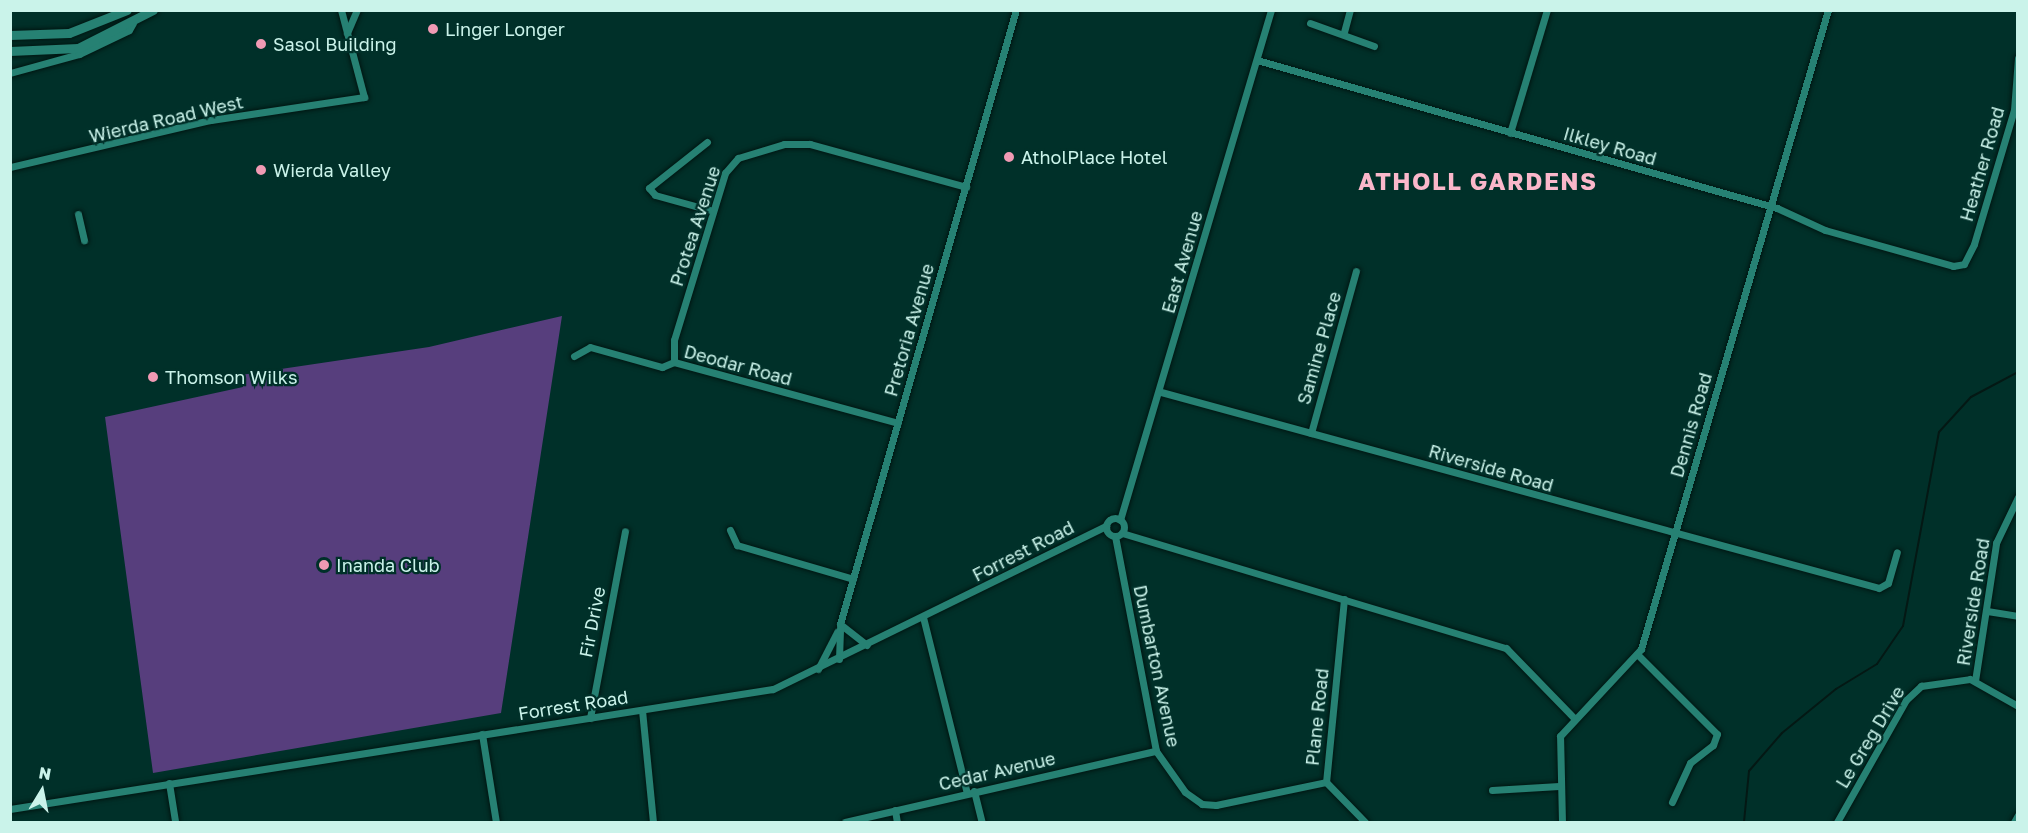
<!DOCTYPE html>
<html>
<head>
<meta charset="utf-8">
<style>
  body { margin:0 }
  #map { position:relative; width:2028px; height:833px; overflow:hidden; background:#003029; font-family:"Golos Text",sans-serif }
  div>[style] { position:absolute }
  .green>* { inset:0; background:#573e7d }
  .stream>* { height:2px; margin:-1px; padding:0 1px; transform-origin:1px; border-radius:1px; background:#041814 }
  .roads { filter:drop-shadow(0 0 2px #001612) drop-shadow(0 0 2px #001612) }
  .minor>* { height:7px; margin:-3.5px; padding:0 3.5px; transform-origin:3.5px; border-radius:3.5px; background:#268173 }
  .minor>.ring { margin:-3.5px; padding:0; box-sizing:content-box; background:none; border:7px solid #268173; border-radius:50% }
  .secondary>* { height:9px; margin:-4.5px; padding:0 4.5px; transform-origin:4.5px; border-radius:4.5px; background:#268173 }
  .dots>* { width:16px; height:16px; translate:-50% -50%; box-sizing:border-box; border:3px solid #003029; border-radius:50% }
  span { translate:-50% -50%; white-space:nowrap; text-align:center; line-height:1.15; -webkit-text-stroke:4.5px #003029; paint-order:stroke }
  .poi-label { font-size:18px; color:#caf3ea }
  .left { translate:0 -50%; text-align:left }
  .street-label { font-size:18px; color:#caf3ea }
  .district-label { font-size:24px; color:#fab7ca; font-weight:700; letter-spacing:1.5px }
  .frame { position:absolute; inset:0; border:12px solid #caf3ea; pointer-events:none }
  .north { position:absolute; left:12px; top:761px; width:60px; height:60px; -webkit-text-stroke:4px #003029; paint-order:stroke; rotate:10deg; font-size:16px; font-weight:700; line-height:24px; text-align:center; color:#caf3ea }
  .north::after { content:''; display:block; margin:auto; width:21px; height:27px; background:#caf3ea; clip-path:polygon(50% 0,100% 100%,50% 72%,0 100%) }
</style>
</head>
<body>
<div id="map">
  <div class="green">
    <div style="clip-path:polygon(562px 316px,501px 713px,153px 773px,105px 417px,243px 387px,241px 375px,429px 347px)"></div>
  </div>
  <div class="stream">
    <div style="left:1744px;top:822px;width:51px;rotate:-84.4deg"></div>
    <div style="left:1749px;top:771px;width:50px;rotate:-49deg"></div>
    <div style="left:1782px;top:733px;width:70px;rotate:-39.2deg"></div>
    <div style="left:1836px;top:689px;width:48px;rotate:-31.4deg"></div>
    <div style="left:1877px;top:664px;width:46px;rotate:-55.6deg"></div>
    <div style="left:1903px;top:626px;width:197px;rotate:-79.5deg"></div>
    <div style="left:1939px;top:432px;width:47px;rotate:-47.6deg"></div>
    <div style="left:1971px;top:397px;width:53px;rotate:-28deg"></div>
  </div>
  <div class="roads">
    <div class="minor">
      <div style="left:1310px;top:23px;width:68px;rotate:19.8deg"></div>
      <div style="left:1344px;top:32px;width:23px;rotate:-75deg"></div>
      <div style="left:347px;top:33px;width:25px;rotate:-67deg"></div>
      <div style="left:1257px;top:60px;width:541px;rotate:15.89deg"></div>
      <div style="left:1777px;top:208px;width:53px;rotate:24.6deg"></div>
      <div style="left:1825px;top:230px;width:133px;rotate:15.7deg"></div>
      <div style="left:1953px;top:266px;width:11px;rotate:-10deg"></div>
      <div style="left:1964px;top:264px;width:22px;rotate:-63deg"></div>
      <div style="left:1974px;top:244px;width:140px;rotate:-73.4deg"></div>
      <div style="left:2014px;top:110px;width:52px;rotate:-85.6deg"></div>
      <div style="left:10px;top:73px;width:72px;rotate:-15.4deg"></div>
      <div style="left:79px;top:54px;width:55px;rotate:-25.6deg"></div>
      <div style="left:129px;top:30px;width:8px;rotate:-60deg"></div>
      <div style="left:1510px;top:133px;width:128px;rotate:-73.3deg"></div>
      <div style="left:707px;top:142px;width:74px;rotate:141.6deg"></div>
      <div style="left:649px;top:188px;width:9px;rotate:49deg"></div>
      <div style="left:655px;top:195px;width:60px;rotate:15.4deg"></div>
      <div style="left:10px;top:167px;width:206px;rotate:-13.2deg"></div>
      <div style="left:211px;top:120px;width:155px;rotate:-8.5deg"></div>
      <div style="left:364px;top:97px;width:90px;rotate:-104.8deg"></div>
      <div style="left:78px;top:214px;width:27px;rotate:77deg"></div>
      <div style="left:574px;top:356px;width:18px;rotate:-29deg"></div>
      <div style="left:590px;top:347px;width:75px;rotate:15.5deg"></div>
      <div style="left:662px;top:367px;width:13px;rotate:-23deg"></div>
      <div style="left:674px;top:362px;width:232px;rotate:15.2deg"></div>
      <div style="left:674px;top:362px;width:22px;rotate:-90deg"></div>
      <div style="left:674px;top:340px;width:175px;rotate:-73deg"></div>
      <div style="left:725px;top:173px;width:20px;rotate:-49deg"></div>
      <div style="left:738px;top:158px;width:48px;rotate:-16.9deg"></div>
      <div style="left:784px;top:144px;width:26px"></div>
      <div style="left:810px;top:144px;width:162px;rotate:15.4deg"></div>
      <div style="left:1161px;top:392px;width:744px;rotate:15.27deg"></div>
      <div style="left:1879px;top:588px;width:10px;rotate:-29deg"></div>
      <div style="left:1888px;top:583px;width:32px;rotate:-74deg"></div>
      <div style="left:1311px;top:433px;width:168px;rotate:-74.5deg"></div>
      <div class="ring" style="left:1106px;top:518px;width:11px;height:11px"></div>
      <div style="left:1120px;top:520px;width:532px;rotate:-73.51deg"></div>
      <div style="left:730px;top:530px;width:17px;rotate:65deg"></div>
      <div style="left:737px;top:545px;width:121px;rotate:16.3deg"></div>
      <div style="left:1122px;top:533px;width:401px;rotate:16.7deg"></div>
      <div style="left:1506px;top:648px;width:96px;rotate:45.8deg"></div>
      <div style="left:1115px;top:536px;width:219px;rotate:79.2deg"></div>
      <div style="left:1156px;top:751px;width:50px;rotate:54.7deg"></div>
      <div style="left:1185px;top:792px;width:21px;rotate:35deg"></div>
      <div style="left:1202px;top:804px;width:14px;rotate:4deg"></div>
      <div style="left:1216px;top:805px;width:112px;rotate:-11.8deg"></div>
      <div style="left:1344px;top:599px;width:184px;rotate:95.6deg"></div>
      <div style="left:1326px;top:782px;width:56px;rotate:45.7deg"></div>
      <div style="left:1987px;top:611px;width:31px;rotate:9deg"></div>
      <div style="left:923px;top:617px;width:181px;rotate:76deg"></div>
      <div style="left:840px;top:624px;width:34px;rotate:38deg"></div>
      <div style="left:1637px;top:654px;width:113px;rotate:45deg"></div>
      <div style="left:1717px;top:734px;width:12px;rotate:110deg"></div>
      <div style="left:1713px;top:745px;width:29px;rotate:142deg"></div>
      <div style="left:1690px;top:763px;width:43px;rotate:114.8deg"></div>
      <div style="left:839px;top:659px;width:35px;rotate:-88deg"></div>
      <div style="left:840px;top:624px;width:639px;rotate:-74.01deg"></div>
      <div style="left:818px;top:669px;width:42px;rotate:-62.8deg"></div>
      <div style="left:1975px;top:681px;width:140px;rotate:-81.3deg"></div>
      <div style="left:1996px;top:543px;width:51px;rotate:-64.4deg"></div>
      <div style="left:642px;top:710px;width:113px;rotate:84.4deg"></div>
      <div style="left:590px;top:718px;width:190px;rotate:-79.4deg"></div>
      <div style="left:482px;top:734px;width:89px;rotate:81deg"></div>
      <div style="left:169px;top:783px;width:39px;rotate:81deg"></div>
      <div style="left:1492px;top:790px;width:67px;rotate:-3.4deg"></div>
      <div style="left:974px;top:791px;width:32px;rotate:76deg"></div>
      <div style="left:10px;top:809px;width:772px;rotate:-8.94deg"></div>
      <div style="left:773px;top:689px;width:371px;rotate:-26.1deg"></div>
      <div style="left:895px;top:810px;width:12px;rotate:81deg"></div>
      <div style="left:845px;top:822px;width:319px;rotate:-12.9deg"></div>
      <div style="left:1562px;top:822px;width:86px;rotate:-91.3deg"></div>
      <div style="left:1560px;top:736px;width:119px;rotate:-47deg"></div>
      <div style="left:1641px;top:649px;width:666px;rotate:-73.69deg"></div>
      <div style="left:1837px;top:822px;width:140px;rotate:-60.5deg"></div>
      <div style="left:1906px;top:700px;width:21px;rotate:-43deg"></div>
      <div style="left:1921px;top:686px;width:49px;rotate:-8.1deg"></div>
      <div style="left:1970px;top:679px;width:55px;rotate:29.4deg"></div>
      <div style="left:2014px;top:822px;width:8px;rotate:-60deg"></div>
    </div>
    <div class="secondary">
      <div style="left:10px;top:35px;width:59px;rotate:-1.9deg"></div>
      <div style="left:69px;top:33px;width:62px;rotate:-21.6deg"></div>
      <div style="left:10px;top:51px;width:68px;rotate:-2.5deg"></div>
      <div style="left:78px;top:48px;width:84px;rotate:-26.9deg"></div>
    </div>
  </div>
  <div class="dots">
    <div style="left:433px;top:29px;background:#f19ab4"></div>
    <div style="left:261px;top:44px;background:#f19ab4"></div>
    <div style="left:1009px;top:157px;background:#f19ab4"></div>
    <div style="left:261px;top:170px;background:#f19ab4"></div>
    <div style="left:153px;top:377px;background:#f19ab4"></div>
    <div style="left:324px;top:565px;background:#f19ab4"></div>
  </div>
  <div class="poi-label">
    <span class="left" style="left:445px;top:29px">Linger Longer</span>
    <span class="left" style="left:273px;top:44px">Sasol Building</span>
    <span class="left" style="left:1021px;top:157px">AtholPlace Hotel</span>
    <span class="left" style="left:273px;top:170px">Wierda Valley</span>
    <span class="left" style="left:165px;top:377px">Thomson Wilks</span>
    <span class="left" style="left:336px;top:565px">Inanda Club</span>
  </div>
  <div class="street-label">
    <span style="left:166px;top:119px;rotate:-13deg">Wierda Road West</span>
    <span style="left:1610px;top:146px;rotate:16deg">Ilkley Road</span>
    <span style="left:1982px;top:164px;rotate:-74deg">Heather Road</span>
    <span style="left:695px;top:226px;rotate:-72deg">Protea Avenue</span>
    <span style="left:1182px;top:262px;rotate:-74deg">East Avenue</span>
    <span style="left:909px;top:330px;rotate:-74deg">Pretoria Avenue</span>
    <span style="left:1319px;top:348px;rotate:-74deg">Samine Place</span>
    <span style="left:738px;top:365px;rotate:15deg">Deodar Road</span>
    <span style="left:1691px;top:425px;rotate:-74deg">Dennis Road</span>
    <span style="left:1491px;top:468px;rotate:16deg">Riverside Road</span>
    <span style="left:1023px;top:551px;rotate:-27deg">Forrest Road</span>
    <span style="left:1973px;top:602px;rotate:-81deg">Riverside Road</span>
    <span style="left:592px;top:622px;rotate:-79deg">Fir Drive</span>
    <span style="left:1157px;top:666px;rotate:78deg">Dumbarton Avenue</span>
    <span style="left:573px;top:705px;rotate:-9deg">Forrest Road</span>
    <span style="left:1317px;top:717px;rotate:-84deg">Plane Road</span>
    <span style="left:1870px;top:737px;rotate:-59deg">Le Greg Drive</span>
    <span style="left:997px;top:771px;rotate:-13deg">Cedar Avenue</span>
  </div>
  <div class="district-label">
    <span style="left:1478px;top:181px">ATHOLL GARDENS</span>
  </div>
  <div class="frame"></div>
  <div class="north">N</div>
</div>
</body>
</html>
